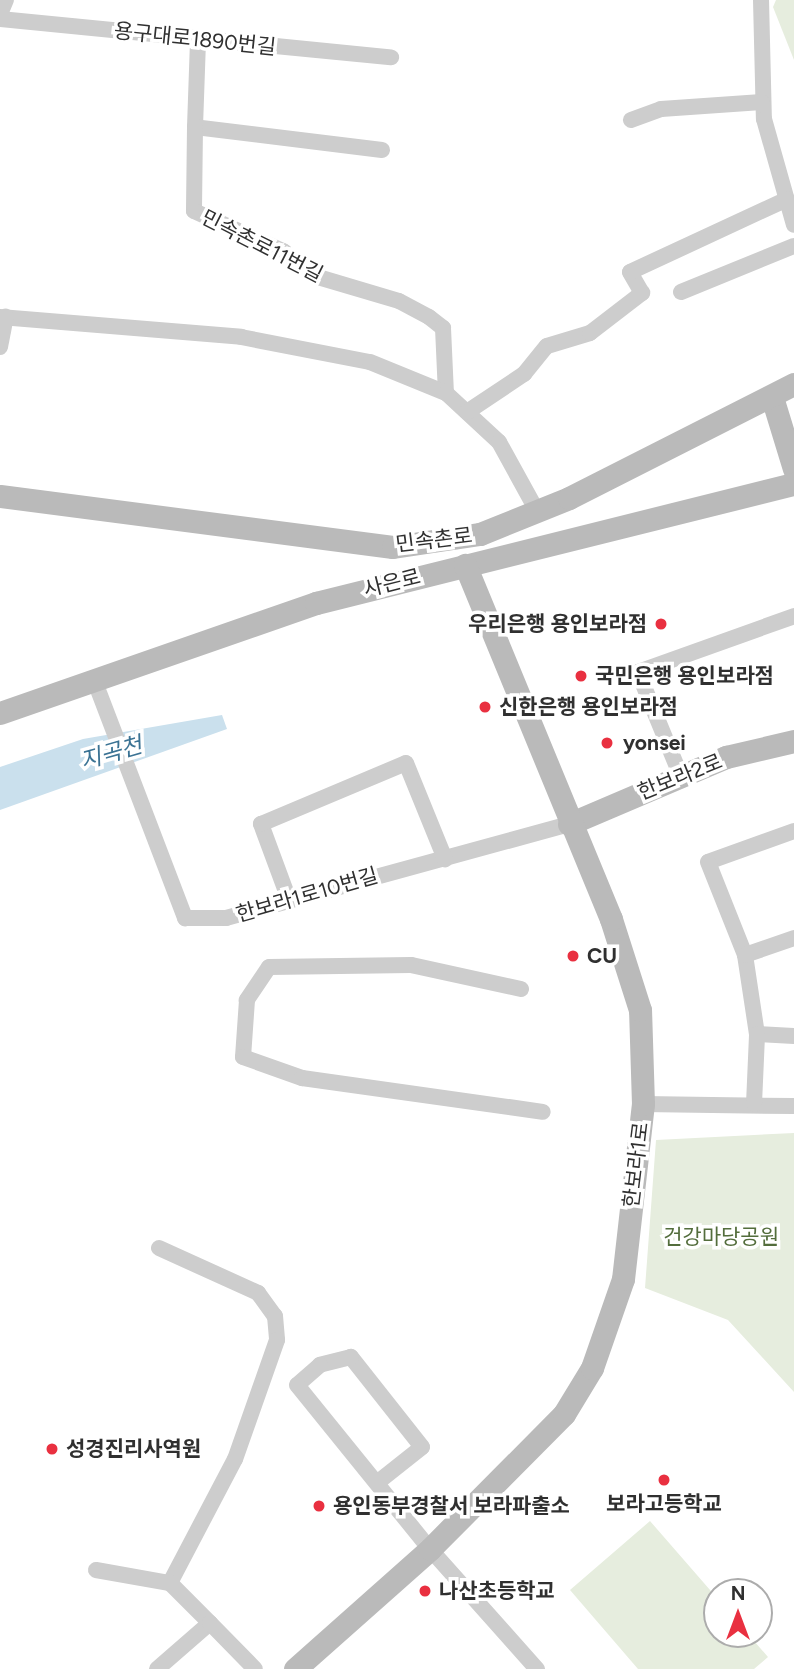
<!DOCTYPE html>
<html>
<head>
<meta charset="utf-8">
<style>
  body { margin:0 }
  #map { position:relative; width:794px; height:1669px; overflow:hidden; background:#fff; font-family:Figtree,"Noto Sans KR",sans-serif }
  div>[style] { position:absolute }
  .green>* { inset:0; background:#e6edde }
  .water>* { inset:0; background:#cae0ed }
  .street>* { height:16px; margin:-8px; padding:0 8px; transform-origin:8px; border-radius:8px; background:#cdcdcd }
  .secondary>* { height:23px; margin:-11.5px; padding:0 11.5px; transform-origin:11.5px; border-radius:11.5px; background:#bababa }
  .dots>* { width:19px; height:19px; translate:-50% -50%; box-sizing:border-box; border:4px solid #fff; border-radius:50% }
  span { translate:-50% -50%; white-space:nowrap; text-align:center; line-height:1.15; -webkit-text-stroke:7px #fff; paint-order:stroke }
  .street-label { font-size:21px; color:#303030 }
  .poi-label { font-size:21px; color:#303030; font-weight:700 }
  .right { translate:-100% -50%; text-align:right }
  .left { translate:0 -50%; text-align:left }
  .park-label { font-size:21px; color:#536d3c }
  .water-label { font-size:23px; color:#3b7394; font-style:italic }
  .north { position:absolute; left:703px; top:1578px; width:70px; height:70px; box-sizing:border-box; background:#fff; border:2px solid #acacac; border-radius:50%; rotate:0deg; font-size:19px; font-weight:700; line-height:28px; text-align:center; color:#303030 }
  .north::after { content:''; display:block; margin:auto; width:24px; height:32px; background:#e93040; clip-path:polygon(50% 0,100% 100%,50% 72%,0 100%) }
</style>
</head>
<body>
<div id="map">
  <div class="green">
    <div style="clip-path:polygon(776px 0,794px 0,794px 60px,773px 7px)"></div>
    <div style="clip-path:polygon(794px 1133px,794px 1392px,728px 1320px,645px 1288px,656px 1140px)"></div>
    <div style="clip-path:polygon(650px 1521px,717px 1598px,717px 1634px,748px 1634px,768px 1657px,754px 1669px,638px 1669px,570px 1590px)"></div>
  </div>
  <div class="water">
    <div style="clip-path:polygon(222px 715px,227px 729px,0 810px,0 767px,83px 739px)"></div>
  </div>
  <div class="street">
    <div style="left:761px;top:0;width:119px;rotate:88.6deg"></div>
    <div style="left:764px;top:119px;width:110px;rotate:74.2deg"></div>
    <div style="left:0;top:14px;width:15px;rotate:-67deg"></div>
    <div style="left:0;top:19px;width:393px;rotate:5.6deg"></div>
    <div style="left:631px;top:120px;width:32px;rotate:-20deg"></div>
    <div style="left:661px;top:109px;width:101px;rotate:-4deg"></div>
    <div style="left:195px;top:127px;width:88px;rotate:-88deg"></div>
    <div style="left:382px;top:150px;width:188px;rotate:-173deg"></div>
    <div style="left:195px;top:127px;width:84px;rotate:90.7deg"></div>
    <div style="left:194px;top:211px;width:98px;rotate:24.2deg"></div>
    <div style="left:283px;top:251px;width:44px;rotate:36.6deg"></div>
    <div style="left:318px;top:277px;width:84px;rotate:16.5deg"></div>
    <div style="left:399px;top:301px;width:34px;rotate:28deg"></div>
    <div style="left:429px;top:317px;width:18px;rotate:38deg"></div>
    <div style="left:443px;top:328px;width:65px;rotate:87.4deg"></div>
    <div style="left:681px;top:292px;width:122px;rotate:-22.2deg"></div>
    <div style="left:0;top:317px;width:242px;rotate:4.7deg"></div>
    <div style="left:241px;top:337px;width:131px;rotate:11deg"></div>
    <div style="left:370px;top:362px;width:82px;rotate:22.2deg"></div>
    <div style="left:446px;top:393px;width:72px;rotate:42.8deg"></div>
    <div style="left:499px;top:442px;width:79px;rotate:61.2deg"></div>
    <div style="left:0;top:347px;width:31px;rotate:-79deg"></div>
    <div style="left:467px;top:412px;width:69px;rotate:-33.7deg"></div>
    <div style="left:524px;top:374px;width:36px;rotate:-51deg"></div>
    <div style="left:547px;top:346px;width:45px;rotate:-16.8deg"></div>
    <div style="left:590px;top:333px;width:66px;rotate:-37.6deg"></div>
    <div style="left:642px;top:293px;width:24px;rotate:-120deg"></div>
    <div style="left:630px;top:272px;width:173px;rotate:-24.9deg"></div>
    <div style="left:95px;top:682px;width:253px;rotate:69.1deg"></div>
    <div style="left:185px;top:918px;width:41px"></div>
    <div style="left:226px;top:918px;width:356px;rotate:-15.3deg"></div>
    <div style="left:680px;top:774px;width:110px;rotate:-112.4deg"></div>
    <div style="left:638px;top:672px;width:166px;rotate:-19.7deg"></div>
    <div style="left:794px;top:831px;width:91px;rotate:160.2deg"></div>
    <div style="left:708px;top:862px;width:100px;rotate:68.3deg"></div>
    <div style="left:745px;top:955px;width:80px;rotate:81.4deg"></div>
    <div style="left:757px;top:1034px;width:37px;rotate:3deg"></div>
    <div style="left:288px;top:897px;width:78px;rotate:-110.3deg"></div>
    <div style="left:261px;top:824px;width:157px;rotate:-22.8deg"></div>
    <div style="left:406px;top:763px;width:104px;rotate:67.9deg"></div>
    <div style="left:745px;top:955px;width:52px;rotate:-19.1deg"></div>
    <div style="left:521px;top:989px;width:113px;rotate:-167.7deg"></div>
    <div style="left:411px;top:965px;width:142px;rotate:179.2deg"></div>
    <div style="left:269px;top:967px;width:40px;rotate:124deg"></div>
    <div style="left:247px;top:1000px;width:57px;rotate:94deg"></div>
    <div style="left:243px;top:1057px;width:63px;rotate:19.6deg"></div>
    <div style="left:302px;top:1078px;width:243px;rotate:8deg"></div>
    <div style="left:643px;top:1104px;width:151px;rotate:0.8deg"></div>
    <div style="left:754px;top:1104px;width:70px;rotate:-87.5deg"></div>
    <div style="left:159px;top:1248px;width:109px;rotate:24.4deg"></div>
    <div style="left:258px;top:1293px;width:29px;rotate:54deg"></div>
    <div style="left:275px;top:1316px;width:24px;rotate:85deg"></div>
    <div style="left:277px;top:1340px;width:126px;rotate:109.4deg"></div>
    <div style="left:235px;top:1459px;width:140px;rotate:117.7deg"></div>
    <div style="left:378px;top:1482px;width:56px;rotate:-38.5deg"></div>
    <div style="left:422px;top:1447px;width:115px;rotate:-128.3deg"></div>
    <div style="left:351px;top:1357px;width:32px;rotate:166deg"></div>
    <div style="left:320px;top:1365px;width:30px;rotate:139deg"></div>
    <div style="left:297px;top:1385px;width:211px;rotate:51deg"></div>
    <div style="left:430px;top:1549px;width:161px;rotate:48.3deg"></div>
    <div style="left:96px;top:1570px;width:75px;rotate:10deg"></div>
    <div style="left:170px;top:1583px;width:57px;rotate:45deg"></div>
    <div style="left:157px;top:1669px;width:70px;rotate:-41deg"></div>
    <div style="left:210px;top:1623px;width:64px;rotate:45.6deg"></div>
  </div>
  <div class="secondary">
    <div style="left:772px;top:397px;width:75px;rotate:73deg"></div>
    <div style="left:0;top:496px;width:396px;rotate:7.4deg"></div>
    <div style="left:393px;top:547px;width:88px;rotate:-8.5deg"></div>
    <div style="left:480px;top:534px;width:96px;rotate:-22deg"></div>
    <div style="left:569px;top:498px;width:252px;rotate:-26.9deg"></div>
    <div style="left:0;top:713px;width:335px;rotate:-19.2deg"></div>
    <div style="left:316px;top:603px;width:493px;rotate:-14deg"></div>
    <div style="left:569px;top:824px;width:171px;rotate:-23.1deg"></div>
    <div style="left:726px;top:757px;width:70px;rotate:-13.2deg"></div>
    <div style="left:295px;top:1669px;width:181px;rotate:-41.6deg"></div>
    <div style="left:430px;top:1549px;width:190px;rotate:-45.2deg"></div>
    <div style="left:564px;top:1414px;width:54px;rotate:-58.7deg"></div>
    <div style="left:592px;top:1368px;width:94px;rotate:-70.8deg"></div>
    <div style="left:623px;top:1279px;width:176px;rotate:-83.5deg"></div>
    <div style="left:643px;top:1104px;width:94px;rotate:-91.8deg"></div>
    <div style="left:640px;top:1010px;width:96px;rotate:-107.7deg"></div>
    <div style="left:611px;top:919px;width:383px;rotate:-112.4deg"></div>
  </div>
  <div class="dots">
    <div style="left:661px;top:624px;background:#e93040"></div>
    <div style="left:581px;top:676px;background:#e93040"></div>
    <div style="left:485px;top:707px;background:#e93040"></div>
    <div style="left:607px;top:743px;background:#e93040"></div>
    <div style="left:573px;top:956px;background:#e93040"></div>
    <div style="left:52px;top:1449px;background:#e93040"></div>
    <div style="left:664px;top:1480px;background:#e93040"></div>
    <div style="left:319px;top:1506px;background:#e93040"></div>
    <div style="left:425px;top:1591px;background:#e93040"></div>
  </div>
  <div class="street-label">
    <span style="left:195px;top:39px;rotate:6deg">용구대로1890번길</span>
    <span style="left:262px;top:246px;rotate:27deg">민속촌로11번길</span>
    <span style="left:434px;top:540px;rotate:-7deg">민속촌로</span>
    <span style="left:392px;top:583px;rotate:-14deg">사은로</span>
    <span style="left:680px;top:777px;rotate:-22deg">한보라2로</span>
    <span style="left:307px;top:895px;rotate:-16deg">한보라1로10번길</span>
    <span style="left:636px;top:1165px;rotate:-83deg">한보라1로</span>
  </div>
  <div class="poi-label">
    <span class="right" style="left:647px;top:624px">우리은행 용인보라점</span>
    <span class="left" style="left:595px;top:676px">국민은행 용인보라점</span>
    <span class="left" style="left:499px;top:707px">신한은행 용인보라점</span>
    <span class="left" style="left:623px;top:743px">yonsei</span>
    <span class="left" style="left:587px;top:956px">CU</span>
    <span class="left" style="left:66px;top:1449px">성경진리사역원</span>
    <span style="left:664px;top:1504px">보라고등학교</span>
    <span class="left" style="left:333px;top:1506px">용인동부경찰서 보라파출소</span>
    <span class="left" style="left:439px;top:1591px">나산초등학교</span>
  </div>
  <div class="park-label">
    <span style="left:721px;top:1237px">건강마당공원</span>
  </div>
  <div class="water-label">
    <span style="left:111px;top:753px;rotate:-16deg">지곡천</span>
  </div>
  <div class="north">N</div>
</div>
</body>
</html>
